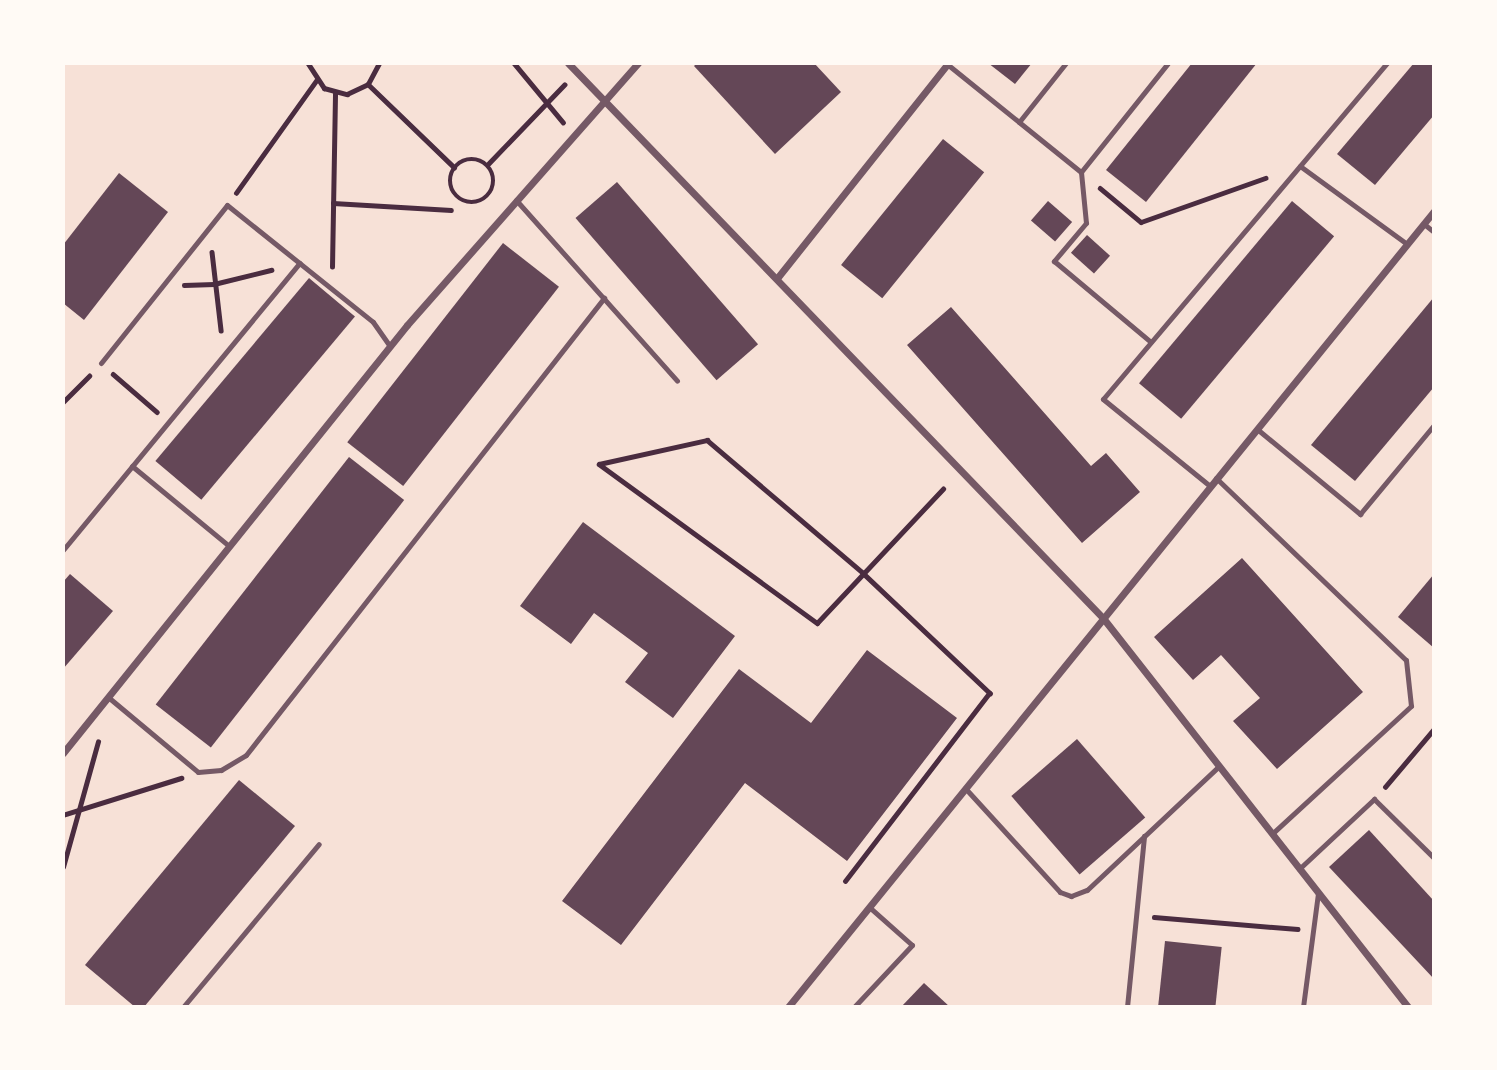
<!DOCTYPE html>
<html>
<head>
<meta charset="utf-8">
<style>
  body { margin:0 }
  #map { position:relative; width:1497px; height:1070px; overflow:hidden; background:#f7e1d7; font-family:"Work Sans",sans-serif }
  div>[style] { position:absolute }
  .building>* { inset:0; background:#644757; transform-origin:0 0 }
  .path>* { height:4.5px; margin:-2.25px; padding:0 2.25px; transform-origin:2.25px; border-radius:2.25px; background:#4a2c40 }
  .path>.ring { margin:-2.25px; padding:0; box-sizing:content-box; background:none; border:4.5px solid #4a2c40; border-radius:50% }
  .service>* { height:5px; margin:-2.5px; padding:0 2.5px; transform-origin:2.5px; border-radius:2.5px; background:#755966 }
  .minor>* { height:7px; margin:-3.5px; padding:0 3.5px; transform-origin:3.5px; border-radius:3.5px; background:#755966 }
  span { translate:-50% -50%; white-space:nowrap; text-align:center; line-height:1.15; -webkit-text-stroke:7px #fffaf5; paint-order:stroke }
  .frame { position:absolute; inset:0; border:65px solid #fffaf5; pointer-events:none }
</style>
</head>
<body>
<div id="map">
  <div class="building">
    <div style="clip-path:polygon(697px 63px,814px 63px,841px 92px,775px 154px,694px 66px)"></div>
    <div style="clip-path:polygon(988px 63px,1032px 63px,1015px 84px)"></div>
    <div style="clip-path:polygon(1192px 63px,1257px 63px,1146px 202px,1106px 170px)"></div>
    <div style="clip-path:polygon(1414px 63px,1434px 63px,1434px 115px,1375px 185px,1337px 154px)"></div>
    <div style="left:943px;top:139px;width:53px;height:162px;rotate:39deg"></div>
    <div style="clip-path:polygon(119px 173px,168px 212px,84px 320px,63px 303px,63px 245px)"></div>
    <div style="left:617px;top:182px;width:215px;height:55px;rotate:49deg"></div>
    <div style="left:1048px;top:201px;width:32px;height:26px;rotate:41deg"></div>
    <div style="left:1292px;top:201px;width:55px;height:238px;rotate:40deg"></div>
    <div style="left:1087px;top:235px;width:31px;height:24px;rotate:42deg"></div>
    <div style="left:503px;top:243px;width:71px;height:253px;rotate:38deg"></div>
    <div style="left:309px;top:278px;width:60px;height:239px;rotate:40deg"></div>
    <div style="clip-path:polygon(1434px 297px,1434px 387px,1355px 481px,1311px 445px)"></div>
    <div style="clip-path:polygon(951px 307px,1091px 466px,1106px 453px,1140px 492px,1082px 543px,907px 345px)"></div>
    <div style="left:349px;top:457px;width:70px;height:314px;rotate:38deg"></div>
    <div style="clip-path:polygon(583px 522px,735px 636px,673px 718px,625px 682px,648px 653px,594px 613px,571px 644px,520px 606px)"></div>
    <div style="clip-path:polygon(1242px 558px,1363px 692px,1277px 769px,1233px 721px,1260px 698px,1221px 655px,1193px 680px,1154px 637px)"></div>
    <div style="clip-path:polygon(70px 574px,113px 611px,63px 669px,63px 582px)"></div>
    <div style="clip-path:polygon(1434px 574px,1434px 648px,1398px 617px)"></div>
    <div style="clip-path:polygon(867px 650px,957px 718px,847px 861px,745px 783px,621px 945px,562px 901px,739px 669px,811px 723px)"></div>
    <div style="left:1077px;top:739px;width:104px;height:87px;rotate:49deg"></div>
    <div style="clip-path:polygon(239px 780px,295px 826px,144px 1007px,135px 1007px,85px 965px)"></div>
    <div style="clip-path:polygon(1369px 830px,1434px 901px,1434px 979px,1329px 867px)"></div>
    <div style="left:1165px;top:941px;width:57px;height:66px;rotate:6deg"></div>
    <div style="clip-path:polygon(924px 983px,950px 1007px,901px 1007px)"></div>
  </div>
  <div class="path">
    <div style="left:308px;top:63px;width:30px;rotate:57deg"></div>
    <div style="left:324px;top:88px;width:24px;rotate:15deg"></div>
    <div style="left:347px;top:94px;width:23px;rotate:-25deg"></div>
    <div style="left:368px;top:84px;width:24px;rotate:-62deg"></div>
    <div style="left:514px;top:63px;width:77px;rotate:50.3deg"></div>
    <div style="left:368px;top:84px;width:120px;rotate:44deg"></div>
    <div class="ring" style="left:450px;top:159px;width:39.5px;height:39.5px"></div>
    <div style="left:488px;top:164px;width:110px;rotate:-46.1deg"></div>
    <div style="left:1100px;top:188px;width:53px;rotate:39.7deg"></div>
    <div style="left:1141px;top:222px;width:132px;rotate:-19.5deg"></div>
    <div style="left:236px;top:193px;width:138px;rotate:-54.5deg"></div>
    <div style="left:333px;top:203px;width:118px;rotate:3.4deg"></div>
    <div style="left:212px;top:252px;width:79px;rotate:83.4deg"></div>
    <div style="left:332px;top:267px;width:174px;rotate:-89deg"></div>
    <div style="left:184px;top:285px;width:30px;rotate:-2deg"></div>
    <div style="left:214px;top:284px;width:59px;rotate:-13.8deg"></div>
    <div style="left:113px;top:374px;width:58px;rotate:40.8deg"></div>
    <div style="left:63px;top:402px;width:37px;rotate:-45deg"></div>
    <div style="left:599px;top:464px;width:111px;rotate:-12.5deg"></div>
    <div style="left:707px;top:440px;width:205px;rotate:40.4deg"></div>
    <div style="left:863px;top:573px;width:175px;rotate:43.4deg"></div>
    <div style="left:990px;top:693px;width:237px;rotate:127.5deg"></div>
    <div style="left:599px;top:464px;width:270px;rotate:36.1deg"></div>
    <div style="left:817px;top:623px;width:184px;rotate:-46.8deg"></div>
    <div style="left:1385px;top:787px;width:76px;rotate:-49.8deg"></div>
    <div style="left:63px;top:815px;width:124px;rotate:-17.4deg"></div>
    <div style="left:63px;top:867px;width:130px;rotate:-74.4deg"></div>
    <div style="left:1154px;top:917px;width:144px;rotate:4.8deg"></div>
  </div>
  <div class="service">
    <div style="left:947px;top:64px;width:172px;rotate:38.9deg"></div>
    <div style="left:1081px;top:172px;width:139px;rotate:-51.4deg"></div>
    <div style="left:1019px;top:122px;width:75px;rotate:-51.5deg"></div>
    <div style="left:1300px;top:166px;width:132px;rotate:36.1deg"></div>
    <div style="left:1081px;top:172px;width:51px;rotate:84.4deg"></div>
    <div style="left:1086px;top:223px;width:50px;rotate:130.1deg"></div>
    <div style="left:1054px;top:261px;width:126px;rotate:39.9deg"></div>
    <div style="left:516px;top:200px;width:242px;rotate:48.3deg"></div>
    <div style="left:1424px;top:224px;width:13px;rotate:39deg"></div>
    <div style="left:101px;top:363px;width:202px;rotate:-51.4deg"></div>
    <div style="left:227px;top:205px;width:187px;rotate:38.7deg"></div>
    <div style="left:373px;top:322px;width:29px;rotate:55deg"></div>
    <div style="left:1257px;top:429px;width:134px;rotate:39.5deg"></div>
    <div style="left:1360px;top:514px;width:116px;rotate:-50.3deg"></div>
    <div style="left:132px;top:466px;width:126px;rotate:39.5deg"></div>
    <div style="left:1216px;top:478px;width:263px;rotate:43.8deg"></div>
    <div style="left:1406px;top:660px;width:46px;rotate:83.8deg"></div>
    <div style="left:1411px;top:706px;width:189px;rotate:137.4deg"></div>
    <div style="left:1210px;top:486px;width:138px;rotate:-140.9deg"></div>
    <div style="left:1103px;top:399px;width:440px;rotate:-49.8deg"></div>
    <div style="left:63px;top:550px;width:372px;rotate:-50.5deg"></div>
    <div style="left:108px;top:697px;width:117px;rotate:39.8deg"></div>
    <div style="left:198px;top:772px;width:23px;rotate:-5deg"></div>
    <div style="left:221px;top:770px;width:29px;rotate:-31deg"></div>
    <div style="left:246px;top:755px;width:581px;rotate:-51.93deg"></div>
    <div style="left:965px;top:788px;width:141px;rotate:47.6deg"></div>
    <div style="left:1060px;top:892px;width:12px;rotate:20deg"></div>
    <div style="left:1071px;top:896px;width:17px;rotate:-21deg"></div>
    <div style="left:1087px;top:890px;width:181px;rotate:-43.2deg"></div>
    <div style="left:1299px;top:869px;width:103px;rotate:-43deg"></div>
    <div style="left:1374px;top:799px;width:84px;rotate:44.5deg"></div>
    <div style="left:183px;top:1007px;width:212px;rotate:-50.2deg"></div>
    <div style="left:854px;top:1007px;width:85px;rotate:-46.9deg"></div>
    <div style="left:912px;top:945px;width:57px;rotate:-138.5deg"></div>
    <div style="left:1127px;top:1007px;width:172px;rotate:-84.3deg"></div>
    <div style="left:1303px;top:1007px;width:115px;rotate:-82.5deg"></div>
  </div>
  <div class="minor">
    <div style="left:568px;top:63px;width:771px;rotate:46.05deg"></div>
    <div style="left:1103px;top:618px;width:494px;rotate:51.9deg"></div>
    <div style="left:778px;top:277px;width:273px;rotate:-51.5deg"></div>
    <div style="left:63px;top:753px;width:549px;rotate:-51.21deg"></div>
    <div style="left:407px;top:325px;width:349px;rotate:-48.6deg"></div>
    <div style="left:788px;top:1007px;width:1025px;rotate:-50.94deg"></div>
  </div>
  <div class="frame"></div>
</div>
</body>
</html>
